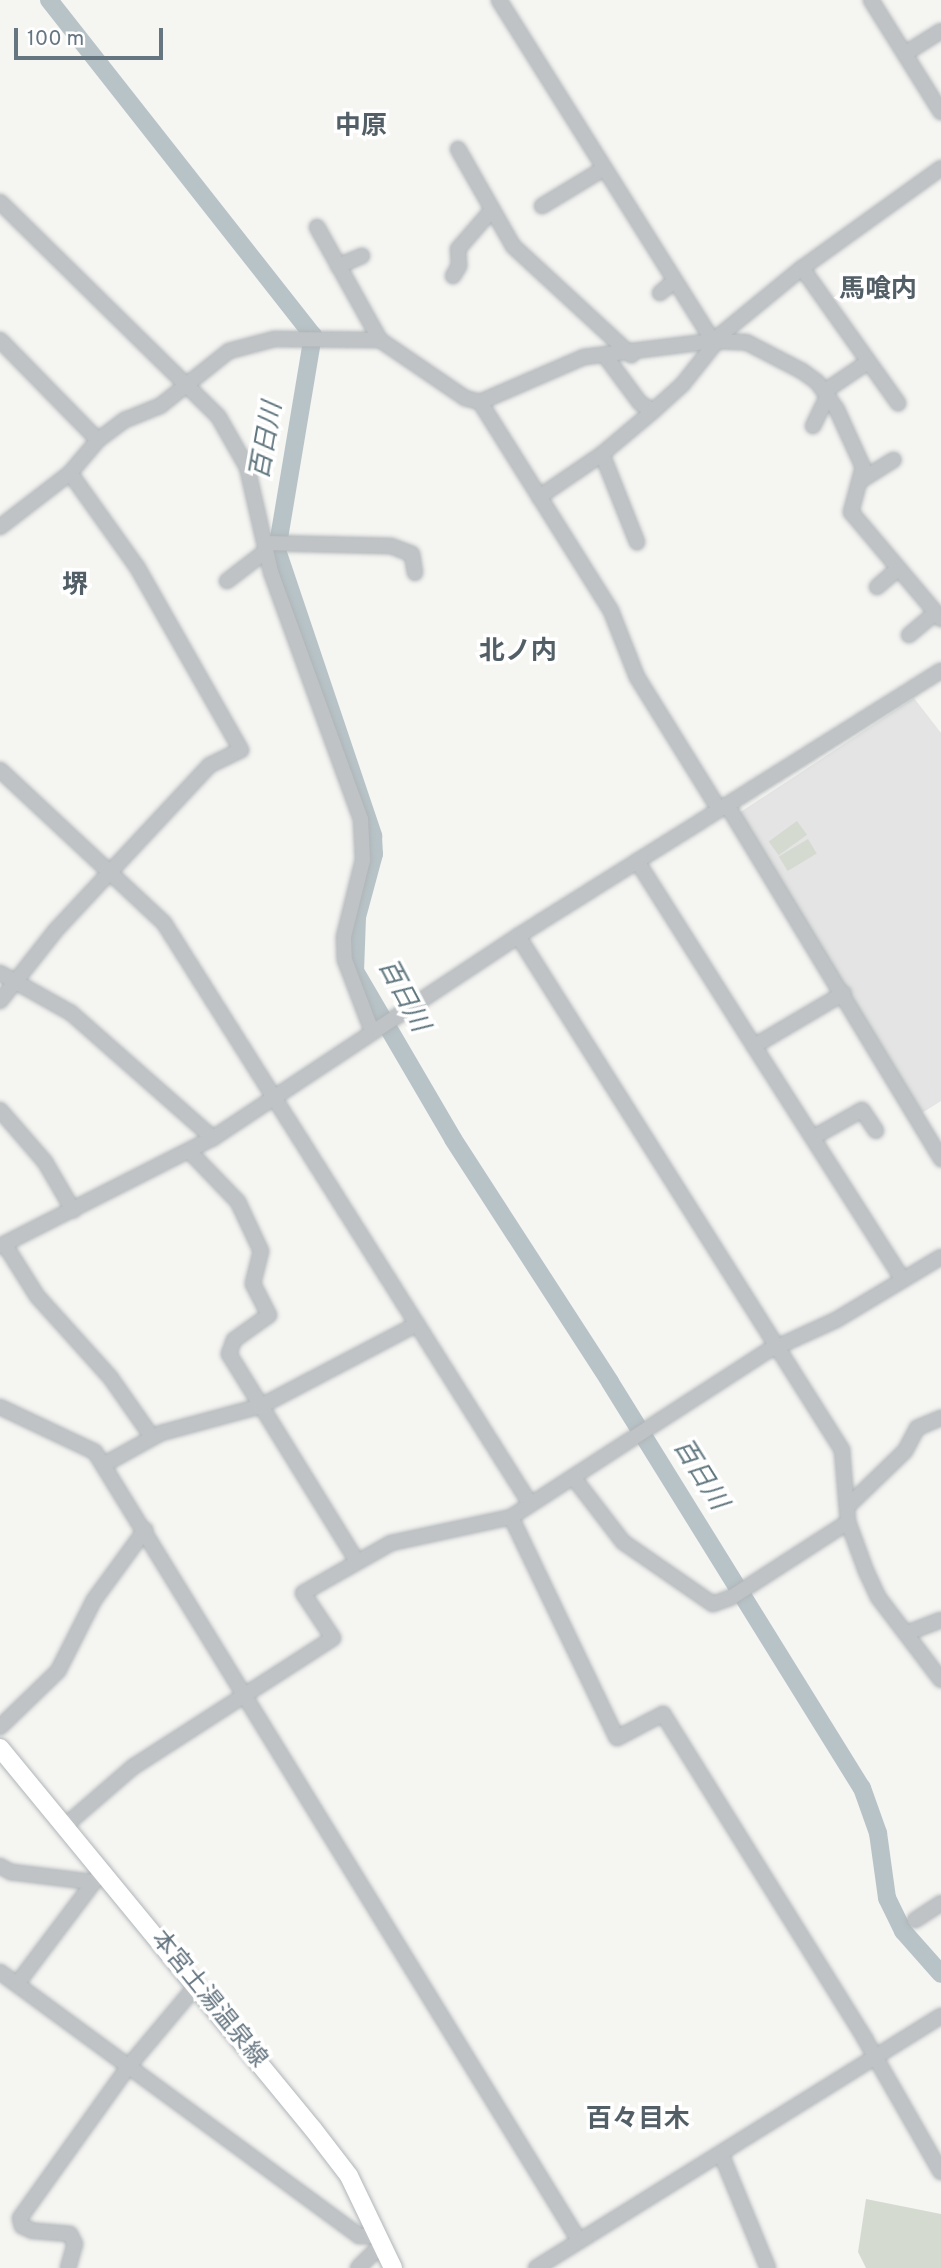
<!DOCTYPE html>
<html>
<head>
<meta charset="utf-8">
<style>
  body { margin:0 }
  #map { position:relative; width:941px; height:2268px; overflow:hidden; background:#f5f5f2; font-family:Overpass,"Noto Sans JP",sans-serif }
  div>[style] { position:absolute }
  .built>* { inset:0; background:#e3e4e3 }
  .green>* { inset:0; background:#d5dad1; transform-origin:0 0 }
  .river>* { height:18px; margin:-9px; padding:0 9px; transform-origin:9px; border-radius:9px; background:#b7c3c7 }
  .roads { filter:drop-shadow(0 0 2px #b0b5b8) drop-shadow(0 0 2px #b0b5b8) }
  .minor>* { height:14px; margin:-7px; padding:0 7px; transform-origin:7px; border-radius:7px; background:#bfc3c6 }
  .major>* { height:18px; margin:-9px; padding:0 9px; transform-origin:9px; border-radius:9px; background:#fff }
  span { translate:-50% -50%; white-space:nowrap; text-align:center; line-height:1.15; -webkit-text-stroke:7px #fff; paint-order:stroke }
  .street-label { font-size:24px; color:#667681 }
  .neighbourhood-label { font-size:26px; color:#535f67; font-weight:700 }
  .water-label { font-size:26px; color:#61777f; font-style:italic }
  .scale { position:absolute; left:14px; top:28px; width:149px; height:32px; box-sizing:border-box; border:4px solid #667681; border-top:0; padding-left:9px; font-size:21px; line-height:24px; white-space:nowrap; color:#667681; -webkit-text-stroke:5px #fff; paint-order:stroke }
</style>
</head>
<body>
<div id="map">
  <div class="built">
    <div style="clip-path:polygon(914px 698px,941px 733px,941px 1101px,922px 1113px,739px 813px)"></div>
  </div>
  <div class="green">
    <div style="left:797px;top:821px;width:17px;height:35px;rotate:54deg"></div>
    <div style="left:808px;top:839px;width:17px;height:34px;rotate:59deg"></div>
    <div style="clip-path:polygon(866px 2199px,941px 2214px,941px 2268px,866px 2268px,858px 2252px)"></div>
  </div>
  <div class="river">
    <div style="left:49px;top:0;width:427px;rotate:51.8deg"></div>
    <div style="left:313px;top:335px;width:218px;rotate:99.5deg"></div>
    <div style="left:277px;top:550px;width:302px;rotate:71.4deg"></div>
    <div style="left:373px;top:836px;width:18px;rotate:87deg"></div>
    <div style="left:374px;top:854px;width:65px;rotate:105.1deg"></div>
    <div style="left:357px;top:917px;width:54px;rotate:92.1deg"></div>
    <div style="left:355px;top:971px;width:194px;rotate:59.7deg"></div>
    <div style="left:453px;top:1139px;width:289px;rotate:57.1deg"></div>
    <div style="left:610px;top:1382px;width:478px;rotate:58.2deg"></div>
    <div style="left:862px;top:1788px;width:48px;rotate:70.4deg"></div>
    <div style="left:878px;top:1833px;width:66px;rotate:82.1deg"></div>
    <div style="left:887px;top:1898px;width:37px;rotate:64deg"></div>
    <div style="left:903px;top:1931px;width:57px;rotate:48.5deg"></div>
  </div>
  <div class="roads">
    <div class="minor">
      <div style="left:499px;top:0;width:403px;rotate:57.9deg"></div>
      <div style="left:871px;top:0;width:132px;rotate:58deg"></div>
      <div style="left:906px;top:53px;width:41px;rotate:-32.2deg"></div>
      <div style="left:458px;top:149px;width:112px;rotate:60.4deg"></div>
      <div style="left:513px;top:246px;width:161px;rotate:42.7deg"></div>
      <div style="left:0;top:202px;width:305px;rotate:44.5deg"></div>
      <div style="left:218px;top:416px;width:59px;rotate:60.4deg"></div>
      <div style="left:247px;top:467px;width:108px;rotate:77.1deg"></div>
      <div style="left:271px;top:572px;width:263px;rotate:70deg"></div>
      <div style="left:361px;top:819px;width:41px;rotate:87.2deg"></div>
      <div style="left:363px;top:860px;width:79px;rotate:103.9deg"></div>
      <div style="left:344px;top:937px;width:23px;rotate:88deg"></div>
      <div style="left:345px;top:960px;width:76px;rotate:69.2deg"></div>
      <div style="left:542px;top:206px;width:71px;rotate:-31.2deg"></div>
      <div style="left:317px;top:227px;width:129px;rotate:60.9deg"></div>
      <div style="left:380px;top:340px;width:103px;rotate:34.3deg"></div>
      <div style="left:465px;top:398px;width:16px;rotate:15deg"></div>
      <div style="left:480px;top:402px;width:113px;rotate:-23.4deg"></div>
      <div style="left:584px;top:357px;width:130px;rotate:-7.1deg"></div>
      <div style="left:713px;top:341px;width:33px;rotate:2deg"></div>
      <div style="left:746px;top:342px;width:63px;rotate:27.4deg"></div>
      <div style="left:802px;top:371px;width:19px;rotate:36deg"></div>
      <div style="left:817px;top:382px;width:34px;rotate:54deg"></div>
      <div style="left:837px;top:410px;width:63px;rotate:65.5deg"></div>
      <div style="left:863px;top:467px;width:47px;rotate:104.9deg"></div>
      <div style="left:851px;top:512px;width:140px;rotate:49.9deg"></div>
      <div style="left:338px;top:266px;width:26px;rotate:-23deg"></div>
      <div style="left:802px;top:268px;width:166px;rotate:54.6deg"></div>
      <div style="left:453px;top:276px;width:12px;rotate:-59deg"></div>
      <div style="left:459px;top:266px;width:17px;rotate:-93deg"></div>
      <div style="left:458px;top:249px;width:50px;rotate:-49deg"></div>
      <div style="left:660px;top:293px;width:17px;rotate:-40deg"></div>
      <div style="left:0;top:340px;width:140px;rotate:45.6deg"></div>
      <div style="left:713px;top:341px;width:115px;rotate:-39.4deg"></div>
      <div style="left:802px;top:268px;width:171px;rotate:-35.7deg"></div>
      <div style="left:606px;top:357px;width:57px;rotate:53.5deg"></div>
      <div style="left:640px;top:403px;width:15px;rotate:32deg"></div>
      <div style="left:653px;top:411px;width:39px;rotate:-42deg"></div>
      <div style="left:682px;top:385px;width:56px;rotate:-51.5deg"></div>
      <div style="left:825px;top:391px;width:52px;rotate:-34deg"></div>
      <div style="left:480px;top:402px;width:247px;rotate:57.9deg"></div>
      <div style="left:611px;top:611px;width:71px;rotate:68.5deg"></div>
      <div style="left:637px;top:677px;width:155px;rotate:58.2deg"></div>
      <div style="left:813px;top:426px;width:34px;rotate:-64deg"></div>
      <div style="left:602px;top:454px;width:95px;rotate:68.3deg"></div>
      <div style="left:863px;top:479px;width:36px;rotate:-32deg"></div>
      <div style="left:539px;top:497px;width:76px;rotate:-34.3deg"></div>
      <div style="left:602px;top:454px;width:67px;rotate:-40.1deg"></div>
      <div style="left:0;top:527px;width:88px;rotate:-37.6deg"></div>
      <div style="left:70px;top:473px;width:43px;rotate:-49.7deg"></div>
      <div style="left:98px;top:440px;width:34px;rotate:-37deg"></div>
      <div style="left:125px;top:420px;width:38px;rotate:-22deg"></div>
      <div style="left:160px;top:406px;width:88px;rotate:-38.6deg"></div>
      <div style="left:229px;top:351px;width:47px;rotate:-14.9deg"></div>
      <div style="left:274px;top:339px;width:106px;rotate:0.5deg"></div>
      <div style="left:266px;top:543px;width:125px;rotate:1.4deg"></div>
      <div style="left:391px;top:546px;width:22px;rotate:21deg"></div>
      <div style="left:412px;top:554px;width:19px;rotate:81deg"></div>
      <div style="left:227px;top:581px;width:49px;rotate:-37.6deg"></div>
      <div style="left:877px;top:587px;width:28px;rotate:-41deg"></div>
      <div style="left:909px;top:635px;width:34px;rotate:-40deg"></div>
      <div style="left:0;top:770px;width:224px;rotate:43deg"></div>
      <div style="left:164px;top:923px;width:684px;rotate:57.77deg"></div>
      <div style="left:727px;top:805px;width:414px;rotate:58.8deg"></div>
      <div style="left:637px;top:861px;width:219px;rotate:57.7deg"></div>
      <div style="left:754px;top:1046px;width:104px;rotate:-30.5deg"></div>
      <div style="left:518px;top:936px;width:608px;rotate:57.77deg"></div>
      <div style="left:842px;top:1450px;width:72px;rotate:85.2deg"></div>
      <div style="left:848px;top:1522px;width:52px;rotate:69.8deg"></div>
      <div style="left:866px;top:1571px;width:29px;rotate:65deg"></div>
      <div style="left:878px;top:1597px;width:104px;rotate:52.8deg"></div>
      <div style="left:0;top:973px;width:81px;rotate:29.4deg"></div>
      <div style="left:71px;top:1013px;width:189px;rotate:41.4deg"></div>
      <div style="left:0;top:1001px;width:89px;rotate:-51.8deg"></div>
      <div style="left:55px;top:931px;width:227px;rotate:-47deg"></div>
      <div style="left:210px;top:765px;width:34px;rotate:-26deg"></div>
      <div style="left:241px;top:750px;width:210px;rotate:-119.6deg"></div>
      <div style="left:137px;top:567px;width:115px;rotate:-125.5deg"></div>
      <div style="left:754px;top:1046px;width:277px;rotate:57.5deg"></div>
      <div style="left:0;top:1110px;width:69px;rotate:49.1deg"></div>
      <div style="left:45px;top:1162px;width:56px;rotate:59.7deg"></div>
      <div style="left:814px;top:1137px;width:55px;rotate:-29.4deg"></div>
      <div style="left:862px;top:1110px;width:25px;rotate:56deg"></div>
      <div style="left:189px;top:1151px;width:71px;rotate:46.1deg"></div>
      <div style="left:238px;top:1202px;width:54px;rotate:64.9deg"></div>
      <div style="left:261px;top:1251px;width:34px;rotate:104deg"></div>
      <div style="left:253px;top:1284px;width:35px;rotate:63deg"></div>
      <div style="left:269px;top:1315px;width:43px;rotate:144.5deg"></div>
      <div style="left:234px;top:1340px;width:15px;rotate:110deg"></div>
      <div style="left:229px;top:1354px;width:242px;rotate:58.3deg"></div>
      <div style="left:5px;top:1245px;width:60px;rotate:57.9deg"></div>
      <div style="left:37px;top:1296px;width:109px;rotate:48deg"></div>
      <div style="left:110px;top:1377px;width:73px;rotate:55deg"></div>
      <div style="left:0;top:1246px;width:239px;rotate:-26.9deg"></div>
      <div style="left:213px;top:1138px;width:366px;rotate:-33.5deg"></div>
      <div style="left:518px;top:936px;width:499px;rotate:-32.1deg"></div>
      <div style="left:0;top:1407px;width:105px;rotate:25.3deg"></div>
      <div style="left:95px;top:1452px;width:923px;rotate:58.46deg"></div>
      <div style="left:103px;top:1465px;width:66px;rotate:-28.9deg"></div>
      <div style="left:161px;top:1433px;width:104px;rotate:-15.1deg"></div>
      <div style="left:261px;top:1406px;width:174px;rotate:-27.7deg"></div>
      <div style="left:573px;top:1477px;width:82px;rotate:52.4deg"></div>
      <div style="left:623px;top:1542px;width:109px;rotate:34.6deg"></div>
      <div style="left:713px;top:1604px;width:20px;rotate:-20deg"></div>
      <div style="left:732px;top:1597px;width:138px;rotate:-32.9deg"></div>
      <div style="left:848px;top:1506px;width:79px;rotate:-44deg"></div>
      <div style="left:905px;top:1451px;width:26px;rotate:-62deg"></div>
      <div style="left:917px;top:1428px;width:26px;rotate:-23deg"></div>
      <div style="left:511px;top:1517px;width:245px;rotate:64.4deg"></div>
      <div style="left:617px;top:1738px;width:52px;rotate:-27.6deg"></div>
      <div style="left:663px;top:1714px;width:383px;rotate:58.1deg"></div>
      <div style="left:865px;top:2039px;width:153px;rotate:60.3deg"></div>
      <div style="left:907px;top:1633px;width:36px;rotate:-21deg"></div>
      <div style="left:0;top:1727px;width:81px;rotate:-44deg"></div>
      <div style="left:58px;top:1671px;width:80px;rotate:-63.1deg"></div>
      <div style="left:94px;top:1600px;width:87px;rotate:-53.9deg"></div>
      <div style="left:66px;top:1825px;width:89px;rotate:-40.9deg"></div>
      <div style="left:133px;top:1767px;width:238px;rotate:-32.8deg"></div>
      <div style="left:333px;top:1638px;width:54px;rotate:-123.7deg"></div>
      <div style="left:303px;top:1593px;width:101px;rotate:-29.6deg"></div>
      <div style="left:391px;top:1543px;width:123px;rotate:-12.2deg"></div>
      <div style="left:511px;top:1517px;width:306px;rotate:-32.9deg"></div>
      <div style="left:768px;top:1351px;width:75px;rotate:-24.5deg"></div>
      <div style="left:836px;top:1320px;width:122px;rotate:-31deg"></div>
      <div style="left:0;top:1866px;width:13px;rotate:29deg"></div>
      <div style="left:11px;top:1872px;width:81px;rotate:7.1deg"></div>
      <div style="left:915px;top:1920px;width:31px;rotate:-33deg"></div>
      <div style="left:0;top:1972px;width:446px;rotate:36.3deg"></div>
      <div style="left:359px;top:2236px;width:19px"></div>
      <div style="left:17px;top:1984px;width:143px;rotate:-53deg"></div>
      <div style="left:721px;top:2154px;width:123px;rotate:67.6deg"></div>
      <div style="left:68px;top:2268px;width:25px;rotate:-74deg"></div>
      <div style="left:75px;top:2244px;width:11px;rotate:-117deg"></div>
      <div style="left:70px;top:2234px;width:37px;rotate:-175deg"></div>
      <div style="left:33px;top:2231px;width:12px;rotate:-156deg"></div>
      <div style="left:22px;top:2226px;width:8px;rotate:-104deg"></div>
      <div style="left:20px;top:2218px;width:186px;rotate:-54.4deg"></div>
      <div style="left:128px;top:2067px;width:106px;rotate:-50deg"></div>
      <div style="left:358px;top:2268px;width:34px;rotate:-45deg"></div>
      <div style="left:536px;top:2268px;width:477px;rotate:-31.9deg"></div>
    </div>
    <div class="major">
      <div style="left:0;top:1748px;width:493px;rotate:50.6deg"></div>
      <div style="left:313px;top:2129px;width:59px;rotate:52.5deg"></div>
      <div style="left:349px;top:2176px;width:102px;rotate:64.4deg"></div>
    </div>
  </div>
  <div class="street-label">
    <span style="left:208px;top:2000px;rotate:51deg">本宮土湯温泉線</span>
  </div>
  <div class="neighbourhood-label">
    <span style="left:361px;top:128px">中原</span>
    <span style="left:878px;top:291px">馬喰内</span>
    <span style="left:75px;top:587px">堺</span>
    <span style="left:518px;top:653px">北ノ内</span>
    <span style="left:638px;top:2121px">百々目木</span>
  </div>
  <div class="water-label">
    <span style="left:268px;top:441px;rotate:-80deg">百日川</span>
    <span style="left:402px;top:996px;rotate:62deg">百日川</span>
    <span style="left:699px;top:1475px;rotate:58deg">百日川</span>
  </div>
  <div class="scale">100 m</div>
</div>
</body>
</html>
